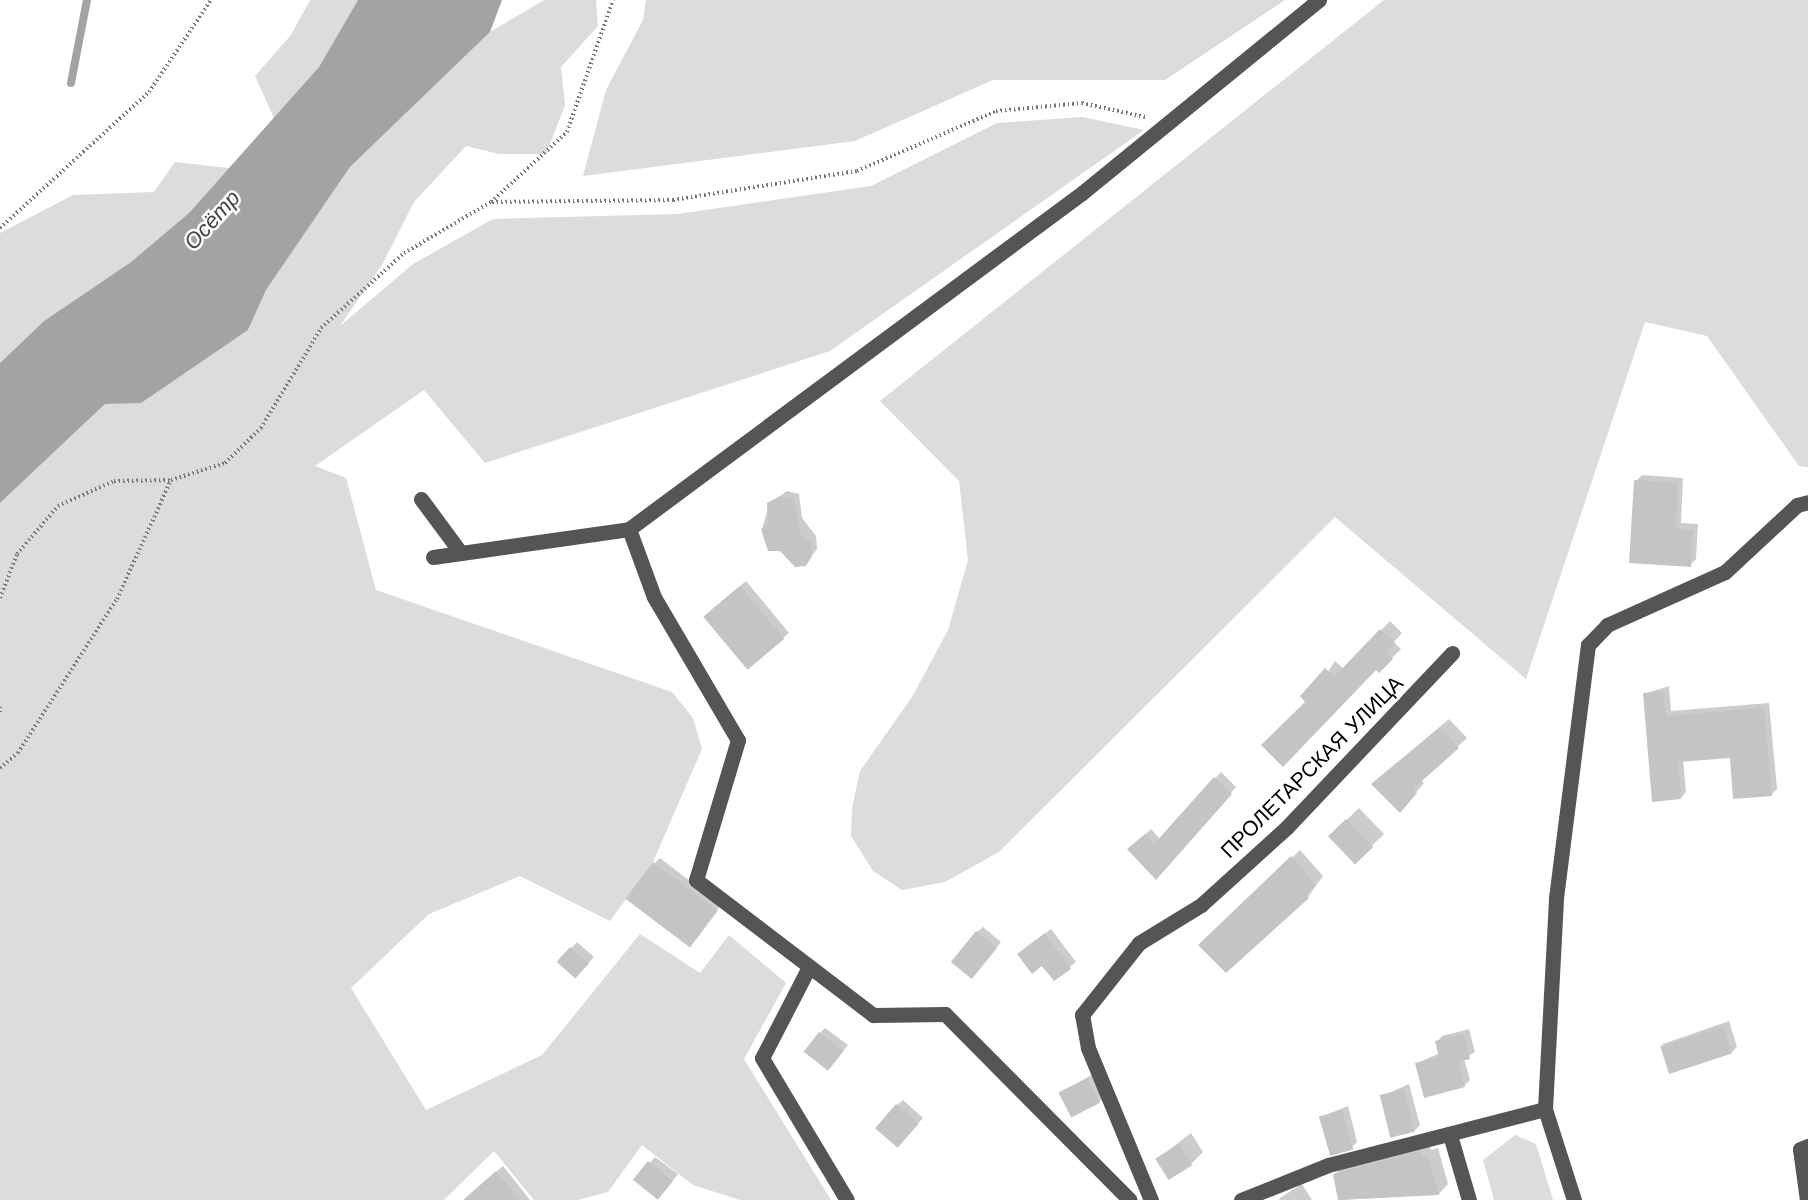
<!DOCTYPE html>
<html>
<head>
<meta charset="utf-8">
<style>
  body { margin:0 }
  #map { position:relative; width:1808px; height:1200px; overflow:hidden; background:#fff; font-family:"Work Sans",sans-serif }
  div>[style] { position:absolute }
  .green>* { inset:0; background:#dcdcdc }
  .water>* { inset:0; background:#a3a3a3 }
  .shadow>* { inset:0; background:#0003; transform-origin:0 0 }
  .stream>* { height:8px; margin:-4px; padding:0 4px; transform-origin:4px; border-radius:4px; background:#a3a3a3 }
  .building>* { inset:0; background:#c4c4c4; transform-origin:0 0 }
  .path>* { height:4px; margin-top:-2px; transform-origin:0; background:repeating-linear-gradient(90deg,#777 0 1.5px,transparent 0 4.5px) }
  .minor>* { height:15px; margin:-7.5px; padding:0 7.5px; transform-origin:7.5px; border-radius:7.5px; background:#555 }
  span { translate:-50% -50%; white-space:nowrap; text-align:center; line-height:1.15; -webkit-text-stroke:5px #fff; paint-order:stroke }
  .street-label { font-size:21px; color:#000 }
  .water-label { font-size:22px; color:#444; font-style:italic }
</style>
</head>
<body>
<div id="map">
  <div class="green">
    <div style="clip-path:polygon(310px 0,358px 0,319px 67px,274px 118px,255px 76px,291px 35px)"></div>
    <div style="clip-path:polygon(544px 0,596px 0,598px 26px,561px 67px,565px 105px,546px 154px,499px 154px,466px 146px,414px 202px,382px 265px,340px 326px,413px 264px,493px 219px,677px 214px,871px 186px,997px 123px,1082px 117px,1144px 130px,830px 351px,485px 463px,424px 390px,315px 466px,346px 478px,376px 590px,672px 692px,693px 718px,702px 749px,653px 862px,610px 921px,520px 876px,429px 914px,351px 988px,426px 1110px,542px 1055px,640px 934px,700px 973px,729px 935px,786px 983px,744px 1059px,831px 1200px,740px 1200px,693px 1185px,642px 1145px,608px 1192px,578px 1200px,534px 1200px,494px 1151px,444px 1200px,0 1200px,0 503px,105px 404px,141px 402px,248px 330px,266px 290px,350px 167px,490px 32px)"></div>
    <div style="clip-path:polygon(646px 0,1285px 0,1165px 80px,993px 80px,855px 141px,583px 176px,606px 90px,643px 20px)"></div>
    <div style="clip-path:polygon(1384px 0,1808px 0,1808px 467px,1799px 466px,1707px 336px,1645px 322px,1526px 679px,1335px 517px,999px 852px,945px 882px,902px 890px,873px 871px,851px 836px,852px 808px,860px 771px,912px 697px,948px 630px,968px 560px,959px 481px,880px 401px)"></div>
    <div style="clip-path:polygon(175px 162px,229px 168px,189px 213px,131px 262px,44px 321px,0 363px,0 233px,73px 195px,154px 192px)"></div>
    <div style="clip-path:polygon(1515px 1135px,1536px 1144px,1553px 1200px,1494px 1200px,1483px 1160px)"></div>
  </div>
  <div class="water">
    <div style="clip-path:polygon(358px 0,502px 0,490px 32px,350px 167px,266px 290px,248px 330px,141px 403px,105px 404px,0 503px,0 363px,44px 321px,131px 262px,189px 213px,319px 67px)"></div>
  </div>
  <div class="shadow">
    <div style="clip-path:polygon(1642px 475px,1683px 478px,1681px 523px,1698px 524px,1696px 559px,1690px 565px,1636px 481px)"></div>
    <div style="clip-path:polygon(787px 491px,799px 494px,802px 518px,816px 536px,817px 549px,805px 564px,762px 530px,769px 504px)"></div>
    <div style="clip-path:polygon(746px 581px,789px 633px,783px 638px,711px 610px)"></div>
    <div style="clip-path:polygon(1390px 621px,1402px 633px,1394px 642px,1401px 649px,1379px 671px,1376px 668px,1308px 702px,1335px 661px,1344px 669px)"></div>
    <div style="clip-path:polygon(1669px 686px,1671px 711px,1769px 703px,1777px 789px,1771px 795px,1731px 756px,1683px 760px,1686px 792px,1681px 798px,1644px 694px)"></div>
    <div style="clip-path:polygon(1449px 719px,1467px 738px,1421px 780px,1424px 783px,1408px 802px,1373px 784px)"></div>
    <div style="clip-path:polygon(1221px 772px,1236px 787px,1161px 873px,1129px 849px,1151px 829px,1160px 839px)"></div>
    <div style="left:1359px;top:808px;width:36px;height:41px;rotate:46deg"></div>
    <div style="clip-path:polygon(1300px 850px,1323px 876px,1308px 897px,1200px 945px)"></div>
    <div style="clip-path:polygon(660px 858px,721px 905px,694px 940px,655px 863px)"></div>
    <div style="clip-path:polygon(983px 927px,1001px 942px,977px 971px,977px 932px)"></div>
    <div style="clip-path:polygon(1051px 929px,1076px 962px,1054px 979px,1025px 948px)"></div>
    <div style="clip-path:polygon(577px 942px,594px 957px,582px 971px,559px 962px)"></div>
    <div style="clip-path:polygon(1729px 1021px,1737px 1047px,1731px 1053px,1660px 1045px)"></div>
    <div style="clip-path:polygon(825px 1028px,848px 1045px,834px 1063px,820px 1033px)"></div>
    <div style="clip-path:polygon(1469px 1029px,1475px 1052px,1464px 1059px,1470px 1080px,1464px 1086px,1417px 1063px,1440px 1053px,1437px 1042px,1442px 1036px)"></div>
    <div style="clip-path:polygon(1093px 1074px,1105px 1097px,1099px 1102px,1060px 1094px)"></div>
    <div style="clip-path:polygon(1409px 1084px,1420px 1125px,1414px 1131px,1382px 1096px)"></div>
    <div style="clip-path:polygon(903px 1100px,923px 1118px,903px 1140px,897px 1105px)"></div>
    <div style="clip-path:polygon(1348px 1106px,1357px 1142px,1352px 1147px,1321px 1117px)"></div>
    <div style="clip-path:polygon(1191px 1133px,1203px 1152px,1191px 1164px,1157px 1159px)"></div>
    <div style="clip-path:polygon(1429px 1143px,1431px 1150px,1438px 1148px,1448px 1184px,1439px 1194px,1340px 1200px,1335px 1174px,1344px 1165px)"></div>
    <div style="clip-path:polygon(655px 1157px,678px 1174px,664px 1192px,636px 1180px)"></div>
    <div style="clip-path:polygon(503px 1166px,530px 1200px,466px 1200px,471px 1194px)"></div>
    <div style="clip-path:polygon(1302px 1184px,1312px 1200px,1279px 1200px,1280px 1198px)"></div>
  </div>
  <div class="stream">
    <div style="left:71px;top:83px;width:85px;rotate:-79.1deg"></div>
  </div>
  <div class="building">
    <div style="clip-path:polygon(1634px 480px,1678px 483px,1676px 529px,1693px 530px,1691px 567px,1629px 563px)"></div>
    <div style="clip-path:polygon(780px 496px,794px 499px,801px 536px,811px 542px,812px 556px,806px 566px,795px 567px,780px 551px,768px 551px,761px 529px,768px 525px,767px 503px)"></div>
    <div style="left:740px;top:586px;width:69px;height:48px;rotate:50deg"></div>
    <div style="clip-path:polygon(1380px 629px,1395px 643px,1386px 652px,1393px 659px,1379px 673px,1376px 670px,1283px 767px,1261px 745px,1305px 702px,1300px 696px,1325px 668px,1334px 677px)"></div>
    <div style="clip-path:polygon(1663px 691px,1666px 716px,1764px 708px,1772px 796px,1733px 799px,1730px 758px,1678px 762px,1681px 799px,1652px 802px,1643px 693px)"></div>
    <div style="clip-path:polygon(1440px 727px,1459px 748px,1413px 789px,1417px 793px,1400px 813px,1371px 784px)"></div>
    <div style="clip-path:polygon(1214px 777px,1232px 794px,1156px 880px,1127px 849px,1145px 834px,1154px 844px)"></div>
    <div style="left:1346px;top:819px;width:39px;height:25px;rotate:46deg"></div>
    <div style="clip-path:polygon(1291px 856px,1316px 885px,1306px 894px,1309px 898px,1226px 973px,1198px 945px)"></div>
    <div style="left:653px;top:862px;width:81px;height:46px;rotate:37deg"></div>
    <div style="left:976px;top:931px;width:27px;height:40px;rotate:39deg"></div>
    <div style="clip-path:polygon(1045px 933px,1071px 969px,1054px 981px,1042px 966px,1032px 974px,1017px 954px)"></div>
    <div style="left:570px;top:947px;width:25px;height:20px;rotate:42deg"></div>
    <div style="left:1723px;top:1026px;width:29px;height:66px;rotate:72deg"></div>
    <div style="left:819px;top:1032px;width:31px;height:25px;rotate:38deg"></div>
    <div style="clip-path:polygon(1464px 1034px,1470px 1059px,1458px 1062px,1465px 1087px,1424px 1098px,1415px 1063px,1439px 1057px,1435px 1041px)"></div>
    <div style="left:1087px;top:1078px;width:28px;height:32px;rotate:63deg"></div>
    <div style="left:1404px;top:1089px;width:44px;height:25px;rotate:76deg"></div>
    <div style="left:896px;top:1104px;width:30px;height:32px;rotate:41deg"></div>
    <div style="left:1342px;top:1110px;width:41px;height:24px;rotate:74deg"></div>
    <div style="left:1179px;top:1144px;width:25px;height:28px;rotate:58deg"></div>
    <div style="clip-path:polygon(1420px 1151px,1422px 1158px,1428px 1157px,1439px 1195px,1338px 1200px,1333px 1174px)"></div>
    <div style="left:648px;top:1161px;width:32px;height:24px;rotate:39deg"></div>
    <div style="clip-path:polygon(496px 1171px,520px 1200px,463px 1200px)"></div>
  </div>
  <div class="path">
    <div style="left:492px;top:202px;width:181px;rotate:-0.6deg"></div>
    <div style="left:673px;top:200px;width:186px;rotate:-9deg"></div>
    <div style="left:857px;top:171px;width:151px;rotate:-23.3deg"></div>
    <div style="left:996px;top:111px;width:86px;rotate:-5.3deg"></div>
    <div style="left:1082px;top:103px;width:65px;rotate:12.5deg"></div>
    <div style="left:0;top:228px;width:202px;rotate:-42.4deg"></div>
    <div style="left:149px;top:92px;width:111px;rotate:-56deg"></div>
    <div style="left:0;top:598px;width:47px;rotate:-68.9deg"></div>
    <div style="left:17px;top:554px;width:63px;rotate:-49.5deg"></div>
    <div style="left:58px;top:506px;width:61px;rotate:-24.1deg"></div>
    <div style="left:114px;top:481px;width:57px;rotate:-1deg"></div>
    <div style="left:171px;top:480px;width:57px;rotate:-17.5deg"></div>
    <div style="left:225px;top:463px;width:50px;rotate:-44.2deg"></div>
    <div style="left:261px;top:428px;width:117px;rotate:-59deg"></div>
    <div style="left:321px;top:328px;width:112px;rotate:-42.1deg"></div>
    <div style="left:404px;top:253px;width:101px;rotate:-30.4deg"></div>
    <div style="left:491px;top:202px;width:103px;rotate:-42.6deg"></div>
    <div style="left:567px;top:132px;width:140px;rotate:-70.8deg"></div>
    <div style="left:0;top:707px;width:5px;rotate:90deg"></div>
    <div style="left:0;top:768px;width:23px;rotate:-40deg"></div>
    <div style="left:18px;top:753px;width:183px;rotate:-57.3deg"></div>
    <div style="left:117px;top:599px;width:131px;rotate:-65.6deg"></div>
  </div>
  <div class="minor">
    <div style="left:421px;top:499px;width:67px;rotate:53.5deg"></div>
    <div style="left:629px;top:529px;width:72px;rotate:69.8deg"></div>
    <div style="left:654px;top:597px;width:166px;rotate:59.6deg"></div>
    <div style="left:738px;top:740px;width:146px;rotate:106.7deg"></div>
    <div style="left:696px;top:880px;width:223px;rotate:37.3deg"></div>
    <div style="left:873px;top:1015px;width:72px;rotate:-0.8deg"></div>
    <div style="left:945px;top:1014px;width:262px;rotate:45.2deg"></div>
    <div style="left:433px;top:557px;width:198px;rotate:-8.1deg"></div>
    <div style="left:629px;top:529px;width:564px;rotate:-36.57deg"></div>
    <div style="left:1082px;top:193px;width:306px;rotate:-39.2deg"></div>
    <div style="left:809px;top:967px;width:102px;rotate:117.3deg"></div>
    <div style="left:762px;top:1058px;width:165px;rotate:59.1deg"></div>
    <div style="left:1450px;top:1135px;width:68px;rotate:73.7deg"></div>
    <div style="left:1151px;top:1200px;width:165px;rotate:-112.5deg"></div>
    <div style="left:1088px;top:1048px;width:34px;rotate:-100deg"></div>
    <div style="left:1082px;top:1015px;width:92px;rotate:-51.6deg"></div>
    <div style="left:1139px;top:943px;width:73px;rotate:-31.5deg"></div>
    <div style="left:1201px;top:905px;width:116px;rotate:-42.2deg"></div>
    <div style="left:1287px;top:827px;width:240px;rotate:-46.5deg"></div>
    <div style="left:1241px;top:1200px;width:94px;rotate:-21.9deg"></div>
    <div style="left:1328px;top:1165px;width:224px;rotate:-14.5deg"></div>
    <div style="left:1574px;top:1200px;width:96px;rotate:-107.7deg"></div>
    <div style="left:1545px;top:1109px;width:211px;rotate:-87deg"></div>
    <div style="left:1556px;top:898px;width:255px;rotate:-82.8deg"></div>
    <div style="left:1588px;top:645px;width:28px;rotate:-46deg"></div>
    <div style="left:1607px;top:625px;width:129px;rotate:-24.2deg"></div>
    <div style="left:1725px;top:572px;width:98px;rotate:-42.9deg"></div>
    <div style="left:1797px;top:505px;width:11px;rotate:-15deg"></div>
    <div style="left:1807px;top:1200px;width:51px;rotate:-97.8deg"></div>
    <div style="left:1800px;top:1149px;width:9px;rotate:-21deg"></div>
  </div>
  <div class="street-label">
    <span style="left:1312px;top:767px;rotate:-45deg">ПРОЛЕТАРСКАЯ УЛИЦА</span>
  </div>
  <div class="water-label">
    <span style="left:212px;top:220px;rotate:-48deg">Осётр</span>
  </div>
</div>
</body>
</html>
